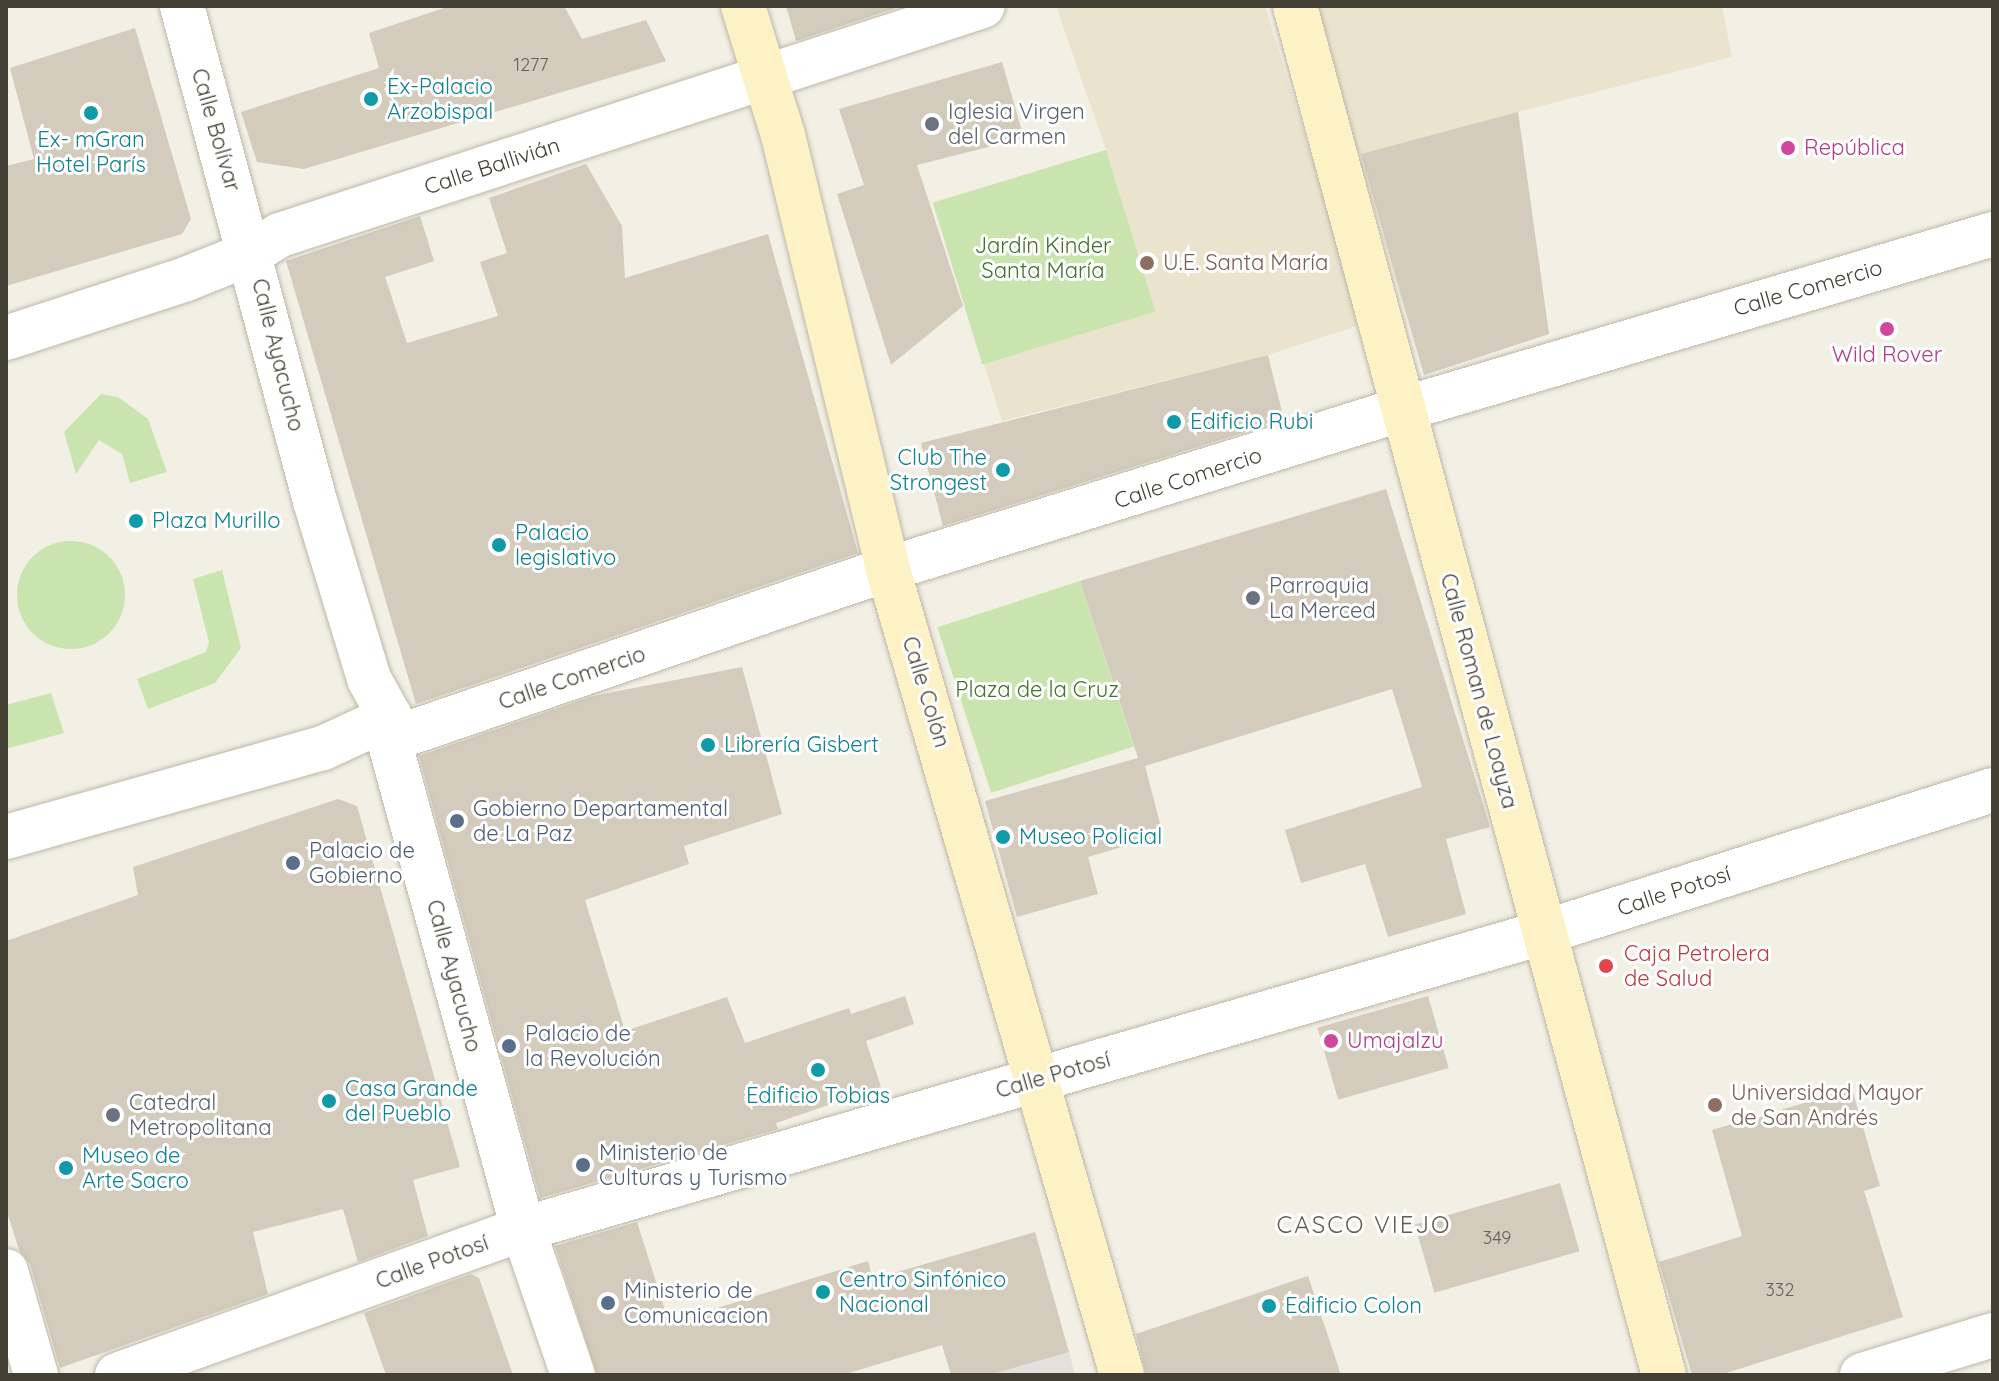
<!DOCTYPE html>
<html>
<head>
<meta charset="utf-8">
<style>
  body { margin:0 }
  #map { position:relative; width:1999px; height:1381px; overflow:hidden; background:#f2efe5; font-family:Quicksand,sans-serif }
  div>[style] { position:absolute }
  .education>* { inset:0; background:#eae4cf }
  .green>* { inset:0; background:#c9e4af; transform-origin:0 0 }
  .round { border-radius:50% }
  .parking>* { inset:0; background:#e3e1dd }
  .building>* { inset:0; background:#d3cbbb; transform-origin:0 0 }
  .roads { filter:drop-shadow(0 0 2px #bdb7a8) drop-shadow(0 0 2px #bdb7a8) }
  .minor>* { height:44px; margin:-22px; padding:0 22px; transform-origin:22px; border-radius:22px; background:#fff }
  .tertiary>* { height:44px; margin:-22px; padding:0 22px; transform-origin:22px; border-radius:22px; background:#fff }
  .secondary>* { height:44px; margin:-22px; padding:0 22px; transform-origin:22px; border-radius:22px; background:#fcf2c5 }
  .dots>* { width:22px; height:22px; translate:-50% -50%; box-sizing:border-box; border:4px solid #fff; border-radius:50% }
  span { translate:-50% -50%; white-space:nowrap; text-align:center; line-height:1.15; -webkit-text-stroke:6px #fff; paint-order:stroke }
  .number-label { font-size:18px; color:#686256 }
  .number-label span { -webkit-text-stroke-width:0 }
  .culture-label { font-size:22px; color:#0d838f }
  .left { translate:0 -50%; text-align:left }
  .right { translate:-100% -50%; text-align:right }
  .worship-label { font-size:22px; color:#5b616d }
  .street-label { font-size:22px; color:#443f35 }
  .hotel-label { font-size:22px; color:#b23c85 }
  .park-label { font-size:22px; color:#42722b }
  .education-label { font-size:22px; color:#785e54 }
  .service-label { font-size:22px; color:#4e5e75 }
  .health-label { font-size:22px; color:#be3a42 }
  .neighbourhood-label { font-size:24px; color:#665d4d; letter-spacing:2px }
  .frame { position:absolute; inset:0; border:8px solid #443f35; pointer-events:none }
</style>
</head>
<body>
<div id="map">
  <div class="education">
    <div style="clip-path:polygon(1056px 6px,1265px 6px,1363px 324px,1268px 355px,1002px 421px,933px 202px,1106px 150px)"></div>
    <div style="clip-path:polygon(1313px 6px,1722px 6px,1732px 57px,1518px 112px,1549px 334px,1424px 375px)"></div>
  </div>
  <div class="green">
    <div style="left:1106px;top:150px;width:169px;height:181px;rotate:73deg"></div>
    <div style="clip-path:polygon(101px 394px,118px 397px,148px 419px,167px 472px,130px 483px,122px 454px,99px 440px,76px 474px,64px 432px)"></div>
    <div class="round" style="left:17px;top:541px;width:108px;height:108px"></div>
    <div style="clip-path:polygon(222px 570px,241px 648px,215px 683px,148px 709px,137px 679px,206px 652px,209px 642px,193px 579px)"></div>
    <div style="left:1080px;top:581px;width:174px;height:150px;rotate:72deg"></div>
    <div style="clip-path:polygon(51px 693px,64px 733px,6px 749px,6px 705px)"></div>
  </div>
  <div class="parking">
    <div style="clip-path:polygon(1069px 1352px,1075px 1375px,989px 1375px)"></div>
  </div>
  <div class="building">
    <div style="clip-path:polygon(450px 6px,564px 6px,582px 39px,646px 20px,666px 61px,304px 169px,257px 162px,241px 112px,379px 68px,369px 33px)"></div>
    <div style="clip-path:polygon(786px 6px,902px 6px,796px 41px)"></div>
    <div style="clip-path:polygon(135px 28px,191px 219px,182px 234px,6px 286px,6px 166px,34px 159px,10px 68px)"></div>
    <div style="clip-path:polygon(1002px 62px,1024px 138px,917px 165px,963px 306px,891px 365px,837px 194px,864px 185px,839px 109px)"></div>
    <div style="clip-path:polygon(1518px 112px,1549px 334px,1424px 375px,1361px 154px)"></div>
    <div style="clip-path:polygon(586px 164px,622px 226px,625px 278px,768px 234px,858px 553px,416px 704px,286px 261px,420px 216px,434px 261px,385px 277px,407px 343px,498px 316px,480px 262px,507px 253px,489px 198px)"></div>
    <div style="clip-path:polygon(1268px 355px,1284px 420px,943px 526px,921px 443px)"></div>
    <div style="clip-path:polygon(1386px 489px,1490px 827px,1446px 839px,1466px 914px,1388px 937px,1365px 864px,1301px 883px,1285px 830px,1422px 787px,1392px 689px,1145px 766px,1163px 835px,1088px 857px,1098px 894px,1017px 917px,985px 801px,1138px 758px,1080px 581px)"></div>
    <div style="clip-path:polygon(742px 667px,782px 814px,684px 846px,689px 864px,585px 900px,625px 1031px,727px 997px,745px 1043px,849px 1008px,851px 1014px,905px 996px,914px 1024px,866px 1041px,881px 1087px,776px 1123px,778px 1129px,540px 1198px,419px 756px,593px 696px)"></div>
    <div style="clip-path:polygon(338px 799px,357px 806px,460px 1167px,413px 1180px,428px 1236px,358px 1262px,343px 1209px,253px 1232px,268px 1294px,60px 1368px,30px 1264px,19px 1250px,6px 1208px,6px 941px,138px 895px,133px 867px)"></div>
    <div style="left:1428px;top:996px;width:75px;height:115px;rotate:74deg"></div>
    <div style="clip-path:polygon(1852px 1089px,1880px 1186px,1864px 1191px,1903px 1317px,1720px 1375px,1692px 1375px,1659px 1262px,1742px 1236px,1712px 1130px)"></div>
    <div style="left:1560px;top:1183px;width:71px;height:151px;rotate:74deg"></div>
    <div style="clip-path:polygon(637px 1222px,669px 1323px,868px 1261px,873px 1279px,1035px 1232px,1069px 1352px,989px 1375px,951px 1375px,942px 1345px,842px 1375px,597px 1375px,555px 1246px)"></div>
    <div style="clip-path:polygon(471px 1274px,479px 1278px,513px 1375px,386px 1375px,364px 1313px)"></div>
    <div style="clip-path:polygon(1308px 1276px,1341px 1375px,1146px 1375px,1136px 1334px)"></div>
  </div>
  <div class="roads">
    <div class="minor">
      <div style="left:182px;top:6px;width:513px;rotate:74.96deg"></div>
      <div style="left:315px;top:501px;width:186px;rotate:73.1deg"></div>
      <div style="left:369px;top:679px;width:43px;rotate:61.1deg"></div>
      <div style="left:390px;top:717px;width:23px;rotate:92deg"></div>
      <div style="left:389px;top:740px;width:507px;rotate:74.68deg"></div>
      <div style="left:523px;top:1229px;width:154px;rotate:71.1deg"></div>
      <div style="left:389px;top:740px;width:527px;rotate:-18.92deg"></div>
      <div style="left:888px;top:569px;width:539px;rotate:-17.26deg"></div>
      <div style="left:1403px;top:409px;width:615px;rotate:-16.52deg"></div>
      <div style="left:6px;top:837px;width:329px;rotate:-15.7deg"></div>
      <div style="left:323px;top:748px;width:74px;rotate:-24.8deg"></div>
      <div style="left:6px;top:1271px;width:108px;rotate:73.9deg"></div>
    </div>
    <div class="tertiary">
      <div style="left:6px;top:338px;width:189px;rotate:-18.1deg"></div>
      <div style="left:186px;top:279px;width:70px;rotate:-21.8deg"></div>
      <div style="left:251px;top:253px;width:34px;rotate:-32deg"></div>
      <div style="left:280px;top:235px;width:739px;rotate:-18.04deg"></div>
      <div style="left:117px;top:1375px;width:431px;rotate:-19.8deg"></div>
      <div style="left:523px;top:1229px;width:1064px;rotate:-16.2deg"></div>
      <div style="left:1545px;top:932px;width:470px;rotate:-17.6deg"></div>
      <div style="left:1862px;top:1375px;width:137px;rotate:-17deg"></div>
    </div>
    <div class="secondary">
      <div style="left:743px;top:6px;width:135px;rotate:72.8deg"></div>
      <div style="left:783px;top:135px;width:447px;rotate:76.4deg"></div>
      <div style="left:888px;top:569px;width:839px;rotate:73.81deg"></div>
      <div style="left:1295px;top:6px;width:1418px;rotate:74.92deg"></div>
    </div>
  </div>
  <div class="dots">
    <div style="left:371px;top:99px;background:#0f9aa8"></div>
    <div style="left:91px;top:113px;background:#0f9aa8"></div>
    <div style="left:932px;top:124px;background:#6b7280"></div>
    <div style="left:1788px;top:148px;background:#d1479c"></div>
    <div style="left:1147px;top:263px;background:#8d6e63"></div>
    <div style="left:1887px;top:329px;background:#d1479c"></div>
    <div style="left:1174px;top:422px;background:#0f9aa8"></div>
    <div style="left:1003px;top:470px;background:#0f9aa8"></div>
    <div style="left:136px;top:521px;background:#0f9aa8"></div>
    <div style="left:499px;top:545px;background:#0f9aa8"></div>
    <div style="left:1253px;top:598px;background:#6b7280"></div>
    <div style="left:708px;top:745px;background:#0f9aa8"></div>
    <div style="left:457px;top:821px;background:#5c6f8a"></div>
    <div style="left:1003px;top:837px;background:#0f9aa8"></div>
    <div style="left:293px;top:863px;background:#5c6f8a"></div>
    <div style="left:1606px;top:966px;background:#e0444e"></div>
    <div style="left:1331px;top:1041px;background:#d1479c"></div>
    <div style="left:509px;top:1046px;background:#5c6f8a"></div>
    <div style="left:818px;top:1070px;background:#0f9aa8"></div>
    <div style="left:329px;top:1101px;background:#0f9aa8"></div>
    <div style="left:1715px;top:1105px;background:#8d6e63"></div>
    <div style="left:113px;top:1115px;background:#6b7280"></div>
    <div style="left:583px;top:1165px;background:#5c6f8a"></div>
    <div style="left:66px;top:1168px;background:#0f9aa8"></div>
    <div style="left:823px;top:1292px;background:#0f9aa8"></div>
    <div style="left:608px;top:1303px;background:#5c6f8a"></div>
    <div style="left:1269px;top:1306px;background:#0f9aa8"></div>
  </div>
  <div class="number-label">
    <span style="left:531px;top:65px">1277</span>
    <span style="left:1497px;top:1238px">349</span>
    <span style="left:1780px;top:1290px">332</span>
  </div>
  <div class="culture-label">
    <span class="left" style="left:387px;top:99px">Ex-Palacio<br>Arzobispal</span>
    <span style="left:91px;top:152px">Ex- mGran<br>Hotel París</span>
    <span class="left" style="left:1190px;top:422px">Edificio Rubi</span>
    <span class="right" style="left:987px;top:470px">Club The<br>Strongest</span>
    <span class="left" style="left:152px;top:521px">Plaza Murillo</span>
    <span class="left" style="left:515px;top:545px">Palacio<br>legislativo</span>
    <span class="left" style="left:724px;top:745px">Librería Gisbert</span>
    <span class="left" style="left:1019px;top:837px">Museo Policial</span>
    <span class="left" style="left:345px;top:1101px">Casa Grande<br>del Pueblo</span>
    <span style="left:818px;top:1096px">Edificio Tobias</span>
    <span class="left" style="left:82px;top:1168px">Museo de<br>Arte Sacro</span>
    <span class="left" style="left:839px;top:1292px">Centro Sinfónico<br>Nacional</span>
    <span class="left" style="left:1285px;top:1306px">Edificio Colon</span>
  </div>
  <div class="worship-label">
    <span class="left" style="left:948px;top:124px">Iglesia Virgen<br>del Carmen</span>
    <span class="left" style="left:1269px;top:598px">Parroquia<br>La Merced</span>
    <span class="left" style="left:129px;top:1115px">Catedral<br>Metropolitana</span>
  </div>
  <div class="street-label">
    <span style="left:216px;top:130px;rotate:74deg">Calle Bolívar</span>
    <span style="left:492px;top:166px;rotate:-18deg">Calle Ballivián</span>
    <span style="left:1808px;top:288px;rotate:-16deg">Calle Comercio</span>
    <span style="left:278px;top:355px;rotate:76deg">Calle Ayacucho</span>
    <span style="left:1188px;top:478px;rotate:-18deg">Calle Comercio</span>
    <span style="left:572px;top:678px;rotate:-19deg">Calle Comercio</span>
    <span style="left:1479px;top:691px;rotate:75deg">Calle Roman de Loayza</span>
    <span style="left:926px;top:692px;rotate:73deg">Calle Colón</span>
    <span style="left:1674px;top:891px;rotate:-18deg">Calle Potosí</span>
    <span style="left:454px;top:976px;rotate:75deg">Calle Ayacucho</span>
    <span style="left:1053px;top:1075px;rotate:-16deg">Calle Potosí</span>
    <span style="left:432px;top:1262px;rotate:-20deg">Calle Potosí</span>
  </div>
  <div class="hotel-label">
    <span class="left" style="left:1804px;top:148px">República</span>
    <span style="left:1887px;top:355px">Wild Rover</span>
    <span class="left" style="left:1347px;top:1041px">Umajalzu</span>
  </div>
  <div class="park-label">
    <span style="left:1043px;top:258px">Jardín Kinder<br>Santa María</span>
    <span style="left:1037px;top:690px">Plaza de la Cruz</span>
  </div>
  <div class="education-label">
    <span class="left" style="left:1163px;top:263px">U.E. Santa María</span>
    <span class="left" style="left:1731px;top:1105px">Universidad Mayor<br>de San Andrés</span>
  </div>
  <div class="service-label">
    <span class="left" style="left:473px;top:821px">Gobierno Departamental<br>de La Paz</span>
    <span class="left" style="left:309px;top:863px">Palacio de<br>Gobierno</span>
    <span class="left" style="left:525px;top:1046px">Palacio de<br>la Revolución</span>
    <span class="left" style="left:599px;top:1165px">Ministerio de<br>Culturas y Turismo</span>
    <span class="left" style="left:624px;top:1303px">Ministerio de<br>Comunicacion</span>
  </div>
  <div class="health-label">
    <span class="left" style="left:1624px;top:966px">Caja Petrolera<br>de Salud</span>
  </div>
  <div class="neighbourhood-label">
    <span style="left:1364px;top:1225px">CASCO VIEJO</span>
  </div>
  <div class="frame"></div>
</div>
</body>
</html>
